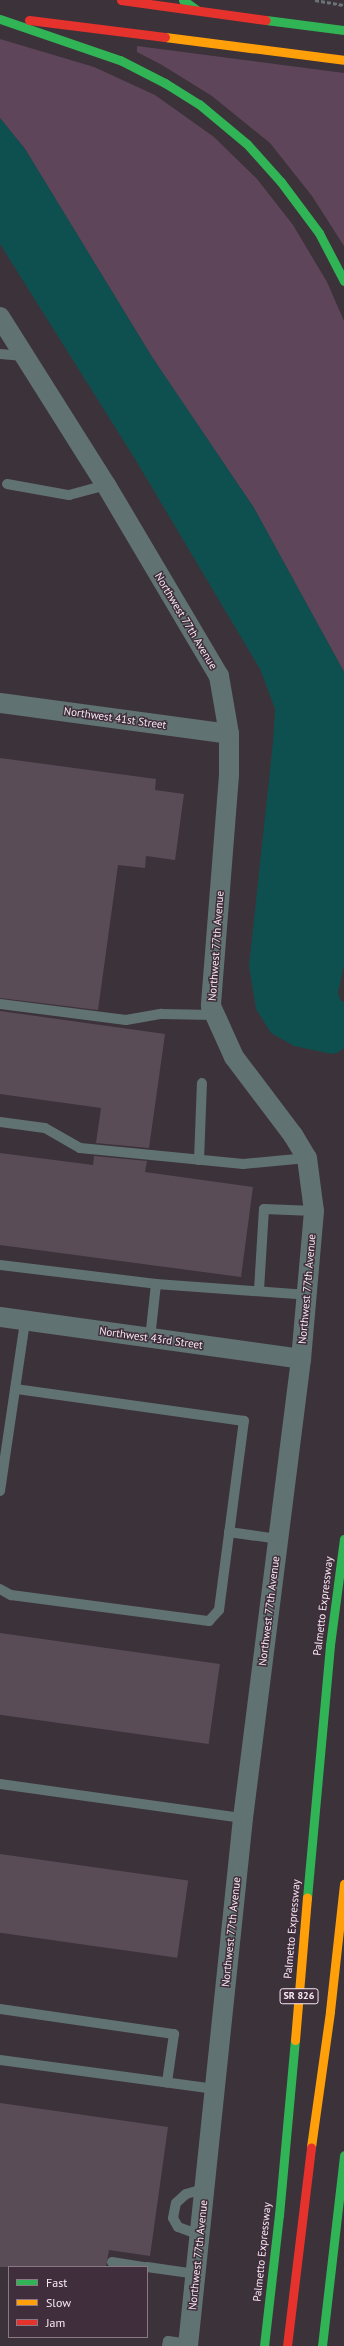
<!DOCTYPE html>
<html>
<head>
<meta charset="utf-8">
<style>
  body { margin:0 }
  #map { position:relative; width:344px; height:2346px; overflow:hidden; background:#3c323a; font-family:"PT Sans",sans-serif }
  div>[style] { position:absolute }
  .green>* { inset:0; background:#5f4559 }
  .water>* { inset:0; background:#0e504f }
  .building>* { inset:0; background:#5a4c57; transform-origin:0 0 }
  .path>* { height:2.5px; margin-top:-1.25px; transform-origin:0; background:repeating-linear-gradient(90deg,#6c7376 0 4px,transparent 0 6px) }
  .lane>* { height:10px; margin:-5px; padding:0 5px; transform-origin:5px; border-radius:5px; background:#617272 }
  .street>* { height:20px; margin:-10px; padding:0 10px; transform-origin:10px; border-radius:10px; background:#617272 }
  .fast>* { height:9px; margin:-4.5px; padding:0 4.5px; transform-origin:4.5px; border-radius:4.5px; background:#30b455 }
  .slow>* { height:9px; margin:-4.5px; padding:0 4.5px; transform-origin:4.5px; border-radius:4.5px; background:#ff9f0a }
  .jam>* { height:9px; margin:-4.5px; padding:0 4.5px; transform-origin:4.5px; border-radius:4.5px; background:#e5322d }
  span { translate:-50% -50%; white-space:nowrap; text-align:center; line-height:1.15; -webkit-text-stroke:3px #402e3c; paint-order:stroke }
  .shield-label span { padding:1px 3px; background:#402e3c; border:1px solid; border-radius:3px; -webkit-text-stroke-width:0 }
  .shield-label { font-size:10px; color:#f6eaf3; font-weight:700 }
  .street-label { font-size:11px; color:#f6eaf3 }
  .legend { position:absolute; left:8px; top:2266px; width:140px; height:72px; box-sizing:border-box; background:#402e3c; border:1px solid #897985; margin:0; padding:5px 7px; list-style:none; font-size:12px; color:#f6eaf3 }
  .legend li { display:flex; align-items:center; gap:8px; height:20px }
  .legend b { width:20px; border:1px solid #897985 }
</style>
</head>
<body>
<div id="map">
  <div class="green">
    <div style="clip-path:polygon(0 39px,94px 67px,155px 95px,214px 137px,257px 179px,293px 225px,327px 282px,344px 321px,344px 672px,254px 508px,152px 357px,25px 149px,0 118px)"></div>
    <div style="clip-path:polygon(137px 46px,344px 73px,344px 246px,312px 196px,270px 143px,212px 96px,162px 65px,137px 52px)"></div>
  </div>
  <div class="water">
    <div style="clip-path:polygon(0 118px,25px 149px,152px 357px,254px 508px,344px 672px,344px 965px,338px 993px,341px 1001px,344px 1002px,344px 1048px,339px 1052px,332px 1054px,294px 1046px,271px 1033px,256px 1009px,249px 966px,273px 742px,275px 709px,260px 669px,207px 580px,135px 459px,0 244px)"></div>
  </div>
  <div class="building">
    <div style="clip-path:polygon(0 758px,156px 779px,155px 790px,184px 794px,175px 860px,146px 856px,145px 868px,118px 865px,98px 1010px,0 998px)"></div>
    <div style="clip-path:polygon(0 1011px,165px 1034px,149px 1148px,96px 1143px,101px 1108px,0 1094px)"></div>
    <div style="clip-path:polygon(0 1153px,93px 1165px,94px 1156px,147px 1161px,145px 1172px,253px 1187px,241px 1277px,0 1245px)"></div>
    <div style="left:0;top:1633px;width:222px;height:81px;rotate:8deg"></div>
    <div style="left:0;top:1854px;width:190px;height:78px;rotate:8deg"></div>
    <div style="clip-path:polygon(0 2103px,168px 2127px,150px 2256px,109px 2250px,106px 2267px,0 2267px)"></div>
  </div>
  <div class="path">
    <div style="left:315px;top:0;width:29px;rotate:10deg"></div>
  </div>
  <div class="lane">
    <div style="left:0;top:354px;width:24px;rotate:5deg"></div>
    <div style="left:7px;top:484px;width:63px;rotate:10.1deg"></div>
    <div style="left:69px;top:495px;width:38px;rotate:-15deg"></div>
    <div style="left:0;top:1004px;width:127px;rotate:7.2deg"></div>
    <div style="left:126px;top:1020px;width:36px;rotate:-10deg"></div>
    <div style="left:161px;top:1014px;width:54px;rotate:1.1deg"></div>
    <div style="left:0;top:1122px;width:45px;rotate:7.6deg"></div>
    <div style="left:45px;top:1128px;width:40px;rotate:29.7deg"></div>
    <div style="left:80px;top:1148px;width:164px;rotate:5.6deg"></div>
    <div style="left:243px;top:1164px;width:64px;rotate:-5.4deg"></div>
    <div style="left:199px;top:1160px;width:77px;rotate:-87.8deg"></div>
    <div style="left:0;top:1265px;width:157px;rotate:6.9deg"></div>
    <div style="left:156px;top:1284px;width:54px;rotate:96.3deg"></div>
    <div style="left:156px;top:1284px;width:152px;rotate:4.1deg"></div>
    <div style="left:259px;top:1290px;width:81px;rotate:-86.5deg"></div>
    <div style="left:264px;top:1209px;width:50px;rotate:2.3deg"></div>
    <div style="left:0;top:1491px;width:172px;rotate:-81.6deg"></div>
    <div style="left:229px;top:1532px;width:49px;rotate:8.1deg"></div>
    <div style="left:0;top:1589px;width:13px;rotate:29deg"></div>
    <div style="left:11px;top:1595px;width:200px;rotate:7.5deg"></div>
    <div style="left:209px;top:1621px;width:15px;rotate:-48deg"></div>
    <div style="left:219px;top:1610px;width:191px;rotate:-82.5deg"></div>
    <div style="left:244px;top:1421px;width:231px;rotate:-172deg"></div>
    <div style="left:0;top:1784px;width:245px;rotate:8deg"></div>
    <div style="left:0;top:2009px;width:176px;rotate:8.2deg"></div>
    <div style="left:174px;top:2034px;width:49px;rotate:98.3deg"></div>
    <div style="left:0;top:2060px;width:217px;rotate:7.7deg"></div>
    <div style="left:200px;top:2235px;width:23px;rotate:-160deg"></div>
    <div style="left:178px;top:2227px;width:10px;rotate:-119deg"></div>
    <div style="left:173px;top:2218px;width:15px;rotate:-79deg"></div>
    <div style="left:176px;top:2203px;width:13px;rotate:-42deg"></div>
    <div style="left:186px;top:2194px;width:19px;rotate:-16deg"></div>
    <div style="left:112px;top:2262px;width:33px;rotate:9deg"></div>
    <div style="left:147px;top:2267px;width:49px;rotate:8.1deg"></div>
    <div style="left:167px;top:2346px;width:5px;rotate:-79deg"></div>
    <div style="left:168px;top:2341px;width:21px;rotate:8deg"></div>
  </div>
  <div class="street">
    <div style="left:0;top:317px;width:199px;rotate:57.8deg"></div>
    <div style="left:106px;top:485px;width:222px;rotate:59.4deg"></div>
    <div style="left:219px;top:676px;width:59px;rotate:80.2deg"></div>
    <div style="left:229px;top:734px;width:41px;rotate:90deg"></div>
    <div style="left:229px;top:775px;width:232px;rotate:94.5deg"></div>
    <div style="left:211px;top:1006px;width:56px;rotate:65.7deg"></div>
    <div style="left:234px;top:1057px;width:98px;rotate:52.9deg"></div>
    <div style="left:293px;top:1135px;width:27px;rotate:59deg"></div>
    <div style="left:307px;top:1158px;width:53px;rotate:82.5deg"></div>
    <div style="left:314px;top:1211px;width:149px;rotate:95deg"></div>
    <div style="left:301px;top:1359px;width:463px;rotate:97.2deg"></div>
    <div style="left:243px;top:1818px;width:531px;rotate:95.95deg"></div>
    <div style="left:0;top:703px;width:231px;rotate:7.7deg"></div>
    <div style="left:0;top:1317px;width:304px;rotate:7.9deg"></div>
  </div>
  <div class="fast">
    <div style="left:183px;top:0;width:17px;rotate:36deg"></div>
    <div style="left:0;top:19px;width:127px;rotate:18.9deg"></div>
    <div style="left:120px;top:60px;width:51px;rotate:27.1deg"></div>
    <div style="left:165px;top:83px;width:40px;rotate:32deg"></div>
    <div style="left:199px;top:104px;width:62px;rotate:39.8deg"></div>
    <div style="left:247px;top:144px;width:51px;rotate:48.2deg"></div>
    <div style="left:281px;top:182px;width:64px;rotate:53.3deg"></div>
    <div style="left:319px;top:233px;width:54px;rotate:62.5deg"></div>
    <div style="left:266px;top:20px;width:79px;rotate:7.3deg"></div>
    <div style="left:307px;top:1898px;width:254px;rotate:-84.8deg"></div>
    <div style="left:330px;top:1645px;width:107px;rotate:-82.5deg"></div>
    <div style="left:264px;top:2346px;width:132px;rotate:-83.5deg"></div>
    <div style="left:279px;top:2215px;width:176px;rotate:-84.8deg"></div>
    <div style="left:322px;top:2346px;width:192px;rotate:-83.4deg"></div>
  </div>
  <div class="slow">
    <div style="left:165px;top:37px;width:180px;rotate:7.3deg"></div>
    <div style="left:295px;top:2040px;width:143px;rotate:-85.2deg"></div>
    <div style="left:311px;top:2147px;width:137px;rotate:-82deg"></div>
    <div style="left:330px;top:2011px;width:128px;rotate:-83.7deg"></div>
  </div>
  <div class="jam">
    <div style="left:121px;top:0;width:146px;rotate:7.9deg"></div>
    <div style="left:29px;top:20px;width:137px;rotate:7.1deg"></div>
    <div style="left:287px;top:2346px;width:200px;rotate:-83.1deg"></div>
  </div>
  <div class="shield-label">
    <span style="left:299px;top:1996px">SR 826</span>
  </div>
  <div class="street-label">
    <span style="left:186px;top:621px;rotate:59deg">Northwest 77th Avenue</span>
    <span style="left:115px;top:718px;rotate:8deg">Northwest 41st Street</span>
    <span style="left:216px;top:946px;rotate:-86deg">Northwest 77th Avenue</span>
    <span style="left:307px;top:1289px;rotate:-85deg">Northwest 77th Avenue</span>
    <span style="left:151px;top:1338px;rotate:8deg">Northwest 43rd Street</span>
    <span style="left:323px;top:1606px;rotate:-83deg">Palmetto Expressway</span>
    <span style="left:269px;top:1611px;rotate:-83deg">Northwest 77th Avenue</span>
    <span style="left:292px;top:1929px;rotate:-85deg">Palmetto Expressway</span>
    <span style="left:231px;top:1932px;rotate:-84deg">Northwest 77th Avenue</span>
    <span style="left:262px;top:2252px;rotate:-84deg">Palmetto Expressway</span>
    <span style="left:198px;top:2255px;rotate:-84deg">Northwest 77th Avenue</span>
  </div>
  <ul class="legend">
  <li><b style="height:5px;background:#30b455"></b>Fast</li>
  <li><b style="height:5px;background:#ff9f0a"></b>Slow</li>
  <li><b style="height:5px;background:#e5322d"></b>Jam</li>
  </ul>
</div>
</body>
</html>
